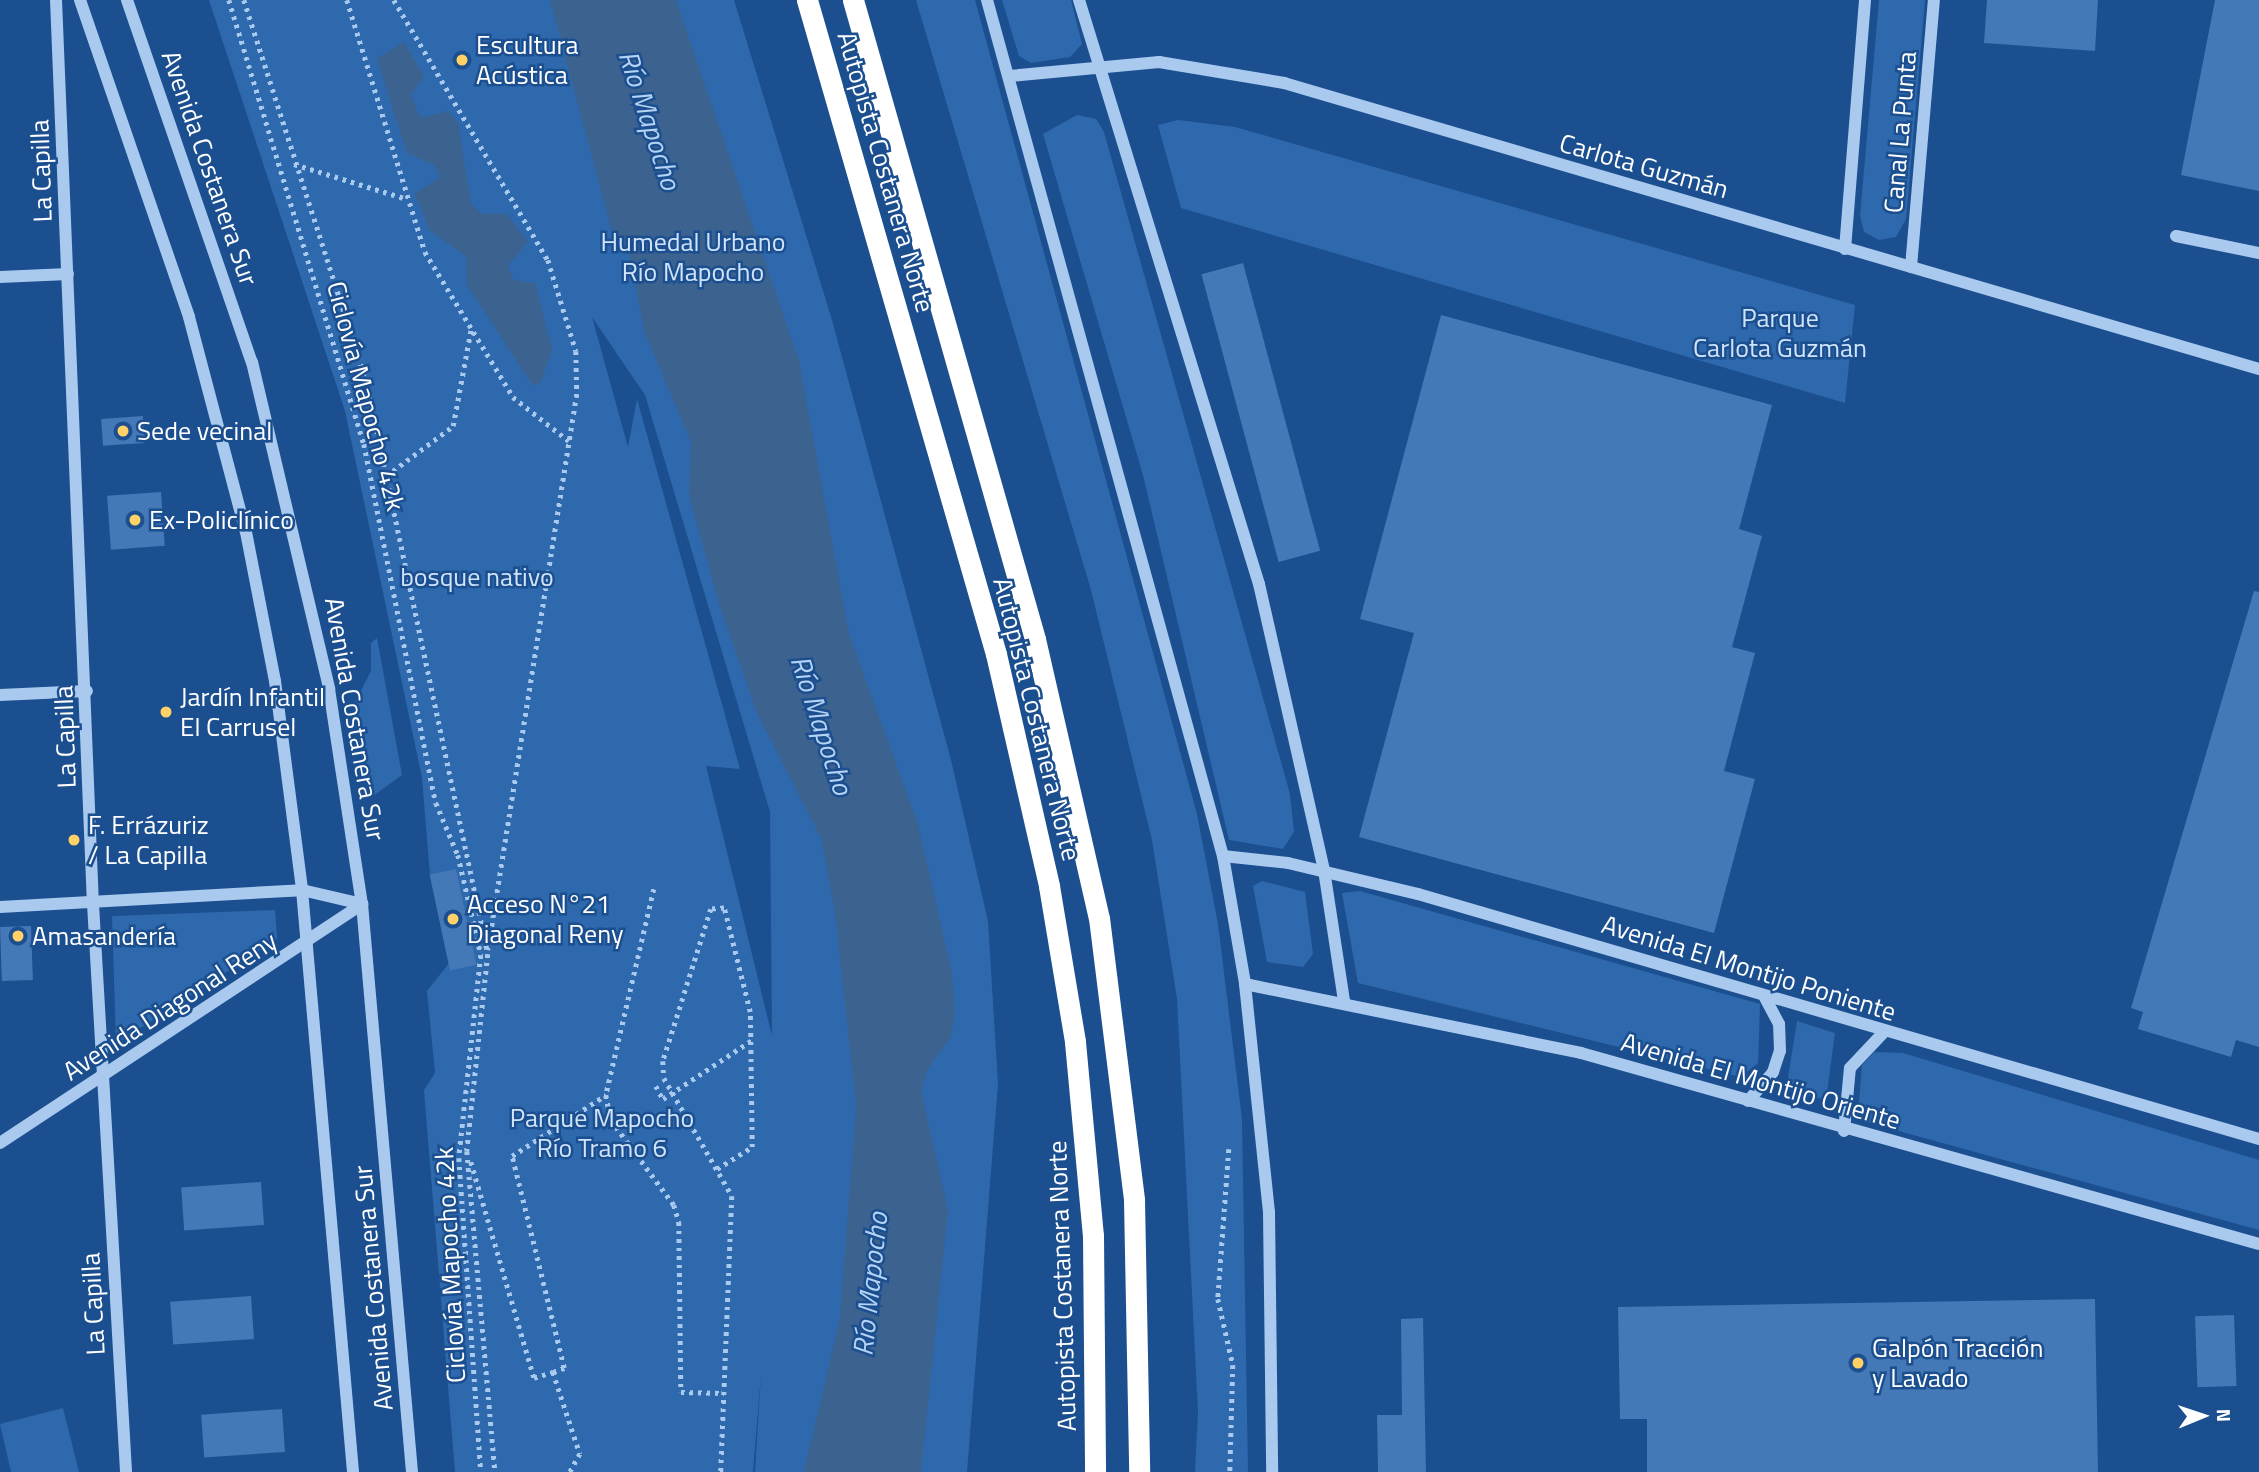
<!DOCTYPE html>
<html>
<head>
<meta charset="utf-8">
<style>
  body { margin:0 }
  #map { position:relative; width:2259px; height:1472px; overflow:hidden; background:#1b4f8f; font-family:"Titillium Web",sans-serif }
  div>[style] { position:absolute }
  .green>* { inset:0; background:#2e69ad }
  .water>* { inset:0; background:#3c6290 }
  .building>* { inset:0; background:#4478b7; transform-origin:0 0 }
  .path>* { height:4.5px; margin-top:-2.25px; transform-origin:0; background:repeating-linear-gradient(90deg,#a9c9ee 0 3.5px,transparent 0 8.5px) }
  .minor>* { height:12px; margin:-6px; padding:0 6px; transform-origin:6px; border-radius:6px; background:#a9c9ee }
  .highway>* { height:21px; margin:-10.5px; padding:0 10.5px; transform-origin:10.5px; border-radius:10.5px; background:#fff }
  .dots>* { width:19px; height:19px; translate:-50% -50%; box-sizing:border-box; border:4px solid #1b4f8f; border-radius:50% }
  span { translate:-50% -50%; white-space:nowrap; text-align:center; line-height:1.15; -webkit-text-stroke:5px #1b4f8f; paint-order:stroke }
  .poi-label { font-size:26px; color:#fff }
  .left { translate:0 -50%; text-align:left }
  .street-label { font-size:26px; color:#fff }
  .park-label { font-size:26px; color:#cfe3fa }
  .water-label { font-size:28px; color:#b5d3f5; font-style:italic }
  .north { position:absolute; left:2168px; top:1381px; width:70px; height:70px; -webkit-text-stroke:5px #1b4f8f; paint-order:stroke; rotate:88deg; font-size:19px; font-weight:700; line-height:28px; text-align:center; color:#fff }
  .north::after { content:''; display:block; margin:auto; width:24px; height:32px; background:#fff; clip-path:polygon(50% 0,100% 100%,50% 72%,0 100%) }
</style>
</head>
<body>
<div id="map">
  <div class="green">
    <div style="clip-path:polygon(evenodd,209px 0,734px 0,832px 320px,951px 760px,988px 921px,998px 1084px,967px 1472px,755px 1472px,761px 1374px,753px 1472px,455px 1472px,424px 1090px,435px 1073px,427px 991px,450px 962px,430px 875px,422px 778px,345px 411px,209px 0,592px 317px,645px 395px,770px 812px,772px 1036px,706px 766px,740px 769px,637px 399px,628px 447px,592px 317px)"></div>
    <div style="clip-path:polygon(916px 0,975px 0,1197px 814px,1218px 924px,1242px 1119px,1248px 1472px,1195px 1472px,1198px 1412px,1177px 999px,1152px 840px,1091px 590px)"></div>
    <div style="clip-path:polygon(1002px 0,1071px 0,1082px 44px,1070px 57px,1031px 63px,1019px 56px)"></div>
    <div style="clip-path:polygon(1879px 0,1925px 0,1906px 219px,1896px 237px,1879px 240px,1864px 232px,1860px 216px)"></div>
    <div style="clip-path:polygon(1077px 115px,1096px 119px,1104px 132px,1290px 794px,1294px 832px,1283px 849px,1229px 840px,1143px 475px,1043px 134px)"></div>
    <div style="clip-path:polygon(1178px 120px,1235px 127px,1855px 305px,1845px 403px,1181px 208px,1158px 125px)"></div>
    <div style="clip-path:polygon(377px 638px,402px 775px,373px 796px,353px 706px,371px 671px,371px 643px)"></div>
    <div style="clip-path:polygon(1262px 881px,1305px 892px,1313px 954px,1303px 967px,1267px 962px,1253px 886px)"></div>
    <div style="clip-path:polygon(1360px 891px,1760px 1004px,1758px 1063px,1741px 1077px,1358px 983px,1342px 893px)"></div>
    <div style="clip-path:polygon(275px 910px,277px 939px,116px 1044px,112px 916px)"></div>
    <div style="clip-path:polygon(1797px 1021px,1835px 1033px,1826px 1100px,1786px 1090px)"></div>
    <div style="clip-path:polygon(1874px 1052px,1903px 1053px,2259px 1160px,2259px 1230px,1866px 1122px,1859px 1101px,1862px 1065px)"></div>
    <div style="clip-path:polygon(63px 1408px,79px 1472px,11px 1472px,0 1424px)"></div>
  </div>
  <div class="water">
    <div style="clip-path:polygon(550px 0,676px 0,799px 361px,849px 634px,918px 824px,952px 974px,955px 1014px,951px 1037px,927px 1070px,921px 1091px,948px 1210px,921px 1472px,804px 1472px,840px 1318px,856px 1105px,835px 912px,821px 838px,757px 713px,721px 610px,689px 496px,691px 442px,644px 331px,630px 256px,612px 232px)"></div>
    <div style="clip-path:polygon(404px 42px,424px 76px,411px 95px,420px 118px,448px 111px,458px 123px,471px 204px,482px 214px,507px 214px,528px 242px,508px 265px,513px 280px,535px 283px,552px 350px,541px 382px,533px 386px,467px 285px,466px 256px,430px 231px,415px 193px,440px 178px,434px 165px,407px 153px,377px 59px)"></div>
  </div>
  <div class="building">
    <div style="clip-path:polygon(1987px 0,2098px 0,2095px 51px,1984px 43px)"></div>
    <div style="clip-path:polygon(2215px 0,2259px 0,2259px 191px,2181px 175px)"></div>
    <div style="left:1243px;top:263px;width:298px;height:43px;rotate:75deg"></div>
    <div style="clip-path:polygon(1441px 315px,1772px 405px,1739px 529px,1762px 536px,1732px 647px,1755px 653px,1724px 771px,1755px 779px,1714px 933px,1359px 837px,1414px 633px,1360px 619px)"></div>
    <div style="left:143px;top:416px;width:27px;height:42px;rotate:86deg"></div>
    <div style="left:161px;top:492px;width:54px;height:54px;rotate:86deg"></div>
    <div style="clip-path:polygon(2254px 591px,2259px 592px,2259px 1047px,2236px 1040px,2231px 1057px,2138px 1029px,2143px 1012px,2131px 1008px)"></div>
    <div style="left:456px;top:869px;width:98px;height:27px;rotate:78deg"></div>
    <div style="left:31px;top:926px;width:54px;height:31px;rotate:88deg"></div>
    <div style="left:261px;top:1182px;width:43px;height:80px;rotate:86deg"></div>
    <div style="left:251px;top:1296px;width:43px;height:81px;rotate:86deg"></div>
    <div style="clip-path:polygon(2095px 1299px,2098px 1472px,1647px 1472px,1647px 1419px,1620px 1419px,1618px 1307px)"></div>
    <div style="left:2234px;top:1315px;width:71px;height:39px;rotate:88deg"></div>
    <div style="clip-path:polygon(1423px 1318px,1426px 1472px,1378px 1472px,1377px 1415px,1402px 1415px,1401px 1319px)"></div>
    <div style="left:282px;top:1409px;width:43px;height:81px;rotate:86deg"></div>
  </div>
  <div class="path">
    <div style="left:229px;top:0;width:464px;rotate:73.1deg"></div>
    <div style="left:364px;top:444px;width:366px;rotate:78.7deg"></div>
    <div style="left:436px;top:803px;width:56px;rotate:67.1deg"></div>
    <div style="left:458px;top:855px;width:103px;rotate:77deg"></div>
    <div style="left:481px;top:955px;width:204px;rotate:96.2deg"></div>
    <div style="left:459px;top:1158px;width:315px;rotate:86deg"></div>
    <div style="left:244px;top:0;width:399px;rotate:72.2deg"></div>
    <div style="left:366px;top:380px;width:587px;rotate:78deg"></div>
    <div style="left:488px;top:954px;width:198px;rotate:96.1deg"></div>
    <div style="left:467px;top:1151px;width:322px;rotate:85deg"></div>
    <div style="left:347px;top:0;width:264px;rotate:72.8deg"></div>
    <div style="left:425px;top:252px;width:170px;rotate:58.7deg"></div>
    <div style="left:513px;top:397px;width:71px;rotate:38.2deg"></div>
    <div style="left:394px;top:0;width:302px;rotate:59.4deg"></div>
    <div style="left:548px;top:260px;width:95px;rotate:72.9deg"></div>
    <div style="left:576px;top:351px;width:43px;rotate:88.7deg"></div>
    <div style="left:577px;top:394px;width:563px;rotate:99.09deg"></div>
    <div style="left:294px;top:164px;width:115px;rotate:17.2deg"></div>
    <div style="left:386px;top:476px;width:84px;rotate:-36.7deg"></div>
    <div style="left:453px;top:426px;width:99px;rotate:-79.5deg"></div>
    <div style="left:654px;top:889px;width:212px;rotate:103.1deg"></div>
    <div style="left:606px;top:1095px;width:25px;rotate:79deg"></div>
    <div style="left:611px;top:1120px;width:106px;rotate:53.5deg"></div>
    <div style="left:674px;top:1205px;width:18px;rotate:74deg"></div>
    <div style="left:679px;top:1222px;width:170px;rotate:89.3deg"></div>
    <div style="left:681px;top:1392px;width:43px;rotate:1.3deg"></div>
    <div style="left:656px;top:1086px;width:15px;rotate:62deg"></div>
    <div style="left:663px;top:1099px;width:107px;rotate:-33.5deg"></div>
    <div style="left:1229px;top:1149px;width:150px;rotate:94.2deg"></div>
    <div style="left:1218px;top:1299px;width:68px;rotate:77.2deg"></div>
    <div style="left:1233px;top:1365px;width:107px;rotate:91.6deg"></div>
    <div style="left:471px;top:1162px;width:225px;rotate:73.7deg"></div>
    <div style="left:534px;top:1378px;width:20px;rotate:-18deg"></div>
    <div style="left:553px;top:1372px;width:86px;rotate:71.8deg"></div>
    <div style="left:580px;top:1454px;width:21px;rotate:119deg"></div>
    <div style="left:717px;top:1169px;width:41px;rotate:-32.2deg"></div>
    <div style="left:752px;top:1147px;width:135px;rotate:-90.8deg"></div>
    <div style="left:750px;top:1012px;width:107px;rotate:-104deg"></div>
    <div style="left:724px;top:908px;width:13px;rotate:176deg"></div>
    <div style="left:711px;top:909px;width:159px;rotate:107.5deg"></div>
    <div style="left:663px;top:1061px;width:17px;rotate:87deg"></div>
    <div style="left:664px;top:1078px;width:136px;rotate:60deg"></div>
    <div style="left:732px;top:1196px;width:276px;rotate:92.3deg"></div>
    <div style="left:553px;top:1372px;width:12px;rotate:-20deg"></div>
    <div style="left:564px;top:1368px;width:218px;rotate:-103.8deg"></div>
    <div style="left:512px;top:1156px;width:112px;rotate:-33deg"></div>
  </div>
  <div class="minor">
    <div style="left:56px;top:0;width:905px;rotate:87.66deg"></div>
    <div style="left:93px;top:904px;width:569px;rotate:86.67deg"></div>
    <div style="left:80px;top:0;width:335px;rotate:71deg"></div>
    <div style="left:189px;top:317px;width:222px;rotate:75.2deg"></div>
    <div style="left:246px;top:532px;width:152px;rotate:79deg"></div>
    <div style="left:275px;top:681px;width:211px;rotate:82.6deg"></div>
    <div style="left:302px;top:890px;width:584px;rotate:84.99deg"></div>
    <div style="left:127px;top:0;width:383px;rotate:71deg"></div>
    <div style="left:252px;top:362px;width:336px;rotate:76.7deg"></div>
    <div style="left:329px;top:689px;width:218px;rotate:81.3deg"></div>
    <div style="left:362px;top:904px;width:570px;rotate:84.97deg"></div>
    <div style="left:987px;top:0;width:888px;rotate:74.59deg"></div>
    <div style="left:1223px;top:856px;width:130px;rotate:80.2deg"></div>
    <div style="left:1245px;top:984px;width:229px;rotate:84deg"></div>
    <div style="left:1269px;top:1212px;width:260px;rotate:89.3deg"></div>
    <div style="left:1079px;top:0;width:611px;rotate:72.87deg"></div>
    <div style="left:1259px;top:584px;width:293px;rotate:77.2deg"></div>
    <div style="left:1324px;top:870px;width:133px;rotate:81.3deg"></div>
    <div style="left:1009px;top:76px;width:151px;rotate:-5.3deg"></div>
    <div style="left:1159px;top:62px;width:127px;rotate:9.5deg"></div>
    <div style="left:1284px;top:83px;width:1016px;rotate:16.35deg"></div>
    <div style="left:2176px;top:236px;width:85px;rotate:11.6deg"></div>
    <div style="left:1845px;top:249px;width:250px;rotate:-85.4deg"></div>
    <div style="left:1911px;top:267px;width:268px;rotate:-85.1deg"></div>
    <div style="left:0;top:277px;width:68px;rotate:-2.5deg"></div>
    <div style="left:0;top:695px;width:87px;rotate:-2.6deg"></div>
    <div style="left:1223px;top:856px;width:65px;rotate:6.1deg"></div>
    <div style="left:1288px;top:863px;width:134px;rotate:13.4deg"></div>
    <div style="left:1418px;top:894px;width:876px;rotate:16.24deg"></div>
    <div style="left:0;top:907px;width:302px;rotate:-3.2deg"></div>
    <div style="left:302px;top:890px;width:62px;rotate:13.1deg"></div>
    <div style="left:1245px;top:984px;width:343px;rotate:11.6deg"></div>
    <div style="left:1581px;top:1053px;width:704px;rotate:15.73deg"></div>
    <div style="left:1748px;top:1101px;width:38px;rotate:-49deg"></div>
    <div style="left:1773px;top:1072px;width:22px;rotate:-72deg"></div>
    <div style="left:1780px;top:1051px;width:27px;rotate:-92deg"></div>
    <div style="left:1779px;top:1024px;width:30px;rotate:-118deg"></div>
    <div style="left:1844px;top:1131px;width:63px;rotate:-84.6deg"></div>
    <div style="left:1850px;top:1068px;width:50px;rotate:-46.6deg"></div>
    <div style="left:0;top:1143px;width:434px;rotate:-33.4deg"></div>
  </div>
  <div class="highway">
    <div style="left:807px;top:0;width:681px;rotate:73.88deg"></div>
    <div style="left:996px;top:654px;width:238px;rotate:77.1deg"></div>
    <div style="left:1049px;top:886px;width:158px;rotate:80.5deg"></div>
    <div style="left:1075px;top:1042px;width:194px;rotate:84.7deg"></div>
    <div style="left:1093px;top:1235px;width:237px;rotate:89.5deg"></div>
    <div style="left:853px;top:0;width:664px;rotate:74.1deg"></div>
    <div style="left:1035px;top:639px;width:286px;rotate:77.1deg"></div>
    <div style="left:1099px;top:918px;width:284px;rotate:82.9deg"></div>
    <div style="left:1134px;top:1200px;width:272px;rotate:88.9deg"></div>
  </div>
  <div class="dots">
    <div style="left:462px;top:60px;background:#ffd166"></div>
    <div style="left:123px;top:431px;background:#ffd166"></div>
    <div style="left:135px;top:520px;background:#ffd166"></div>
    <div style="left:166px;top:712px;background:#ffd166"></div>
    <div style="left:74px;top:840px;background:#ffd166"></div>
    <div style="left:453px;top:919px;background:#ffd166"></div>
    <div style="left:18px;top:936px;background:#ffd166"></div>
    <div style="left:1858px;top:1363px;background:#ffd166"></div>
  </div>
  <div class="poi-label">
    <span class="left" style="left:476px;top:60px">Escultura<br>Acústica</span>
    <span class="left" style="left:137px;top:431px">Sede vecinal</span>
    <span class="left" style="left:149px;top:520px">Ex-Policlínico</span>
    <span class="left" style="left:180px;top:712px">Jardín Infantil<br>El Carrusel</span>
    <span class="left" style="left:88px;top:840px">F. Errázuriz<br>/ La Capilla</span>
    <span class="left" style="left:467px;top:919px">Acceso N°21<br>Diagonal Reny</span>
    <span class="left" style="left:32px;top:936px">Amasandería</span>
    <span class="left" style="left:1872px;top:1363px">Galpón Tracción<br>y Lavado</span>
  </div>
  <div class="street-label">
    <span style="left:1900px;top:132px;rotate:-85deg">Canal La Punta</span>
    <span style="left:1644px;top:166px;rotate:16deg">Carlota Guzmán</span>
    <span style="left:210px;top:168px;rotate:71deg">Avenida Costanera Sur</span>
    <span style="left:41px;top:171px;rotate:-92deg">La Capilla</span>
    <span style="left:886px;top:172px;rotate:74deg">Autopista Costanera Norte</span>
    <span style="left:366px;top:396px;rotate:75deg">Ciclovía Mapocho 42k</span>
    <span style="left:355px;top:719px;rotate:80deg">Avenida Costanera Sur</span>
    <span style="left:1037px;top:719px;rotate:76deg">Autopista Costanera Norte</span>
    <span style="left:65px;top:737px;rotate:-92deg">La Capilla</span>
    <span style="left:1749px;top:968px;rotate:17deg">Avenida El Montijo Poniente</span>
    <span style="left:170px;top:1006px;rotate:-33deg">Avenida Diagonal Reny</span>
    <span style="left:1761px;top:1081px;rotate:16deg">Avenida El Montijo Oriente</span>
    <span style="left:450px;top:1265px;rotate:-93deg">Ciclovía Mapocho 42k</span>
    <span style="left:1062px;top:1286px;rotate:-92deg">Autopista Costanera Norte</span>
    <span style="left:373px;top:1288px;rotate:-95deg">Avenida Costanera Sur</span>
    <span style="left:93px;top:1304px;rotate:-93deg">La Capilla</span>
  </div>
  <div class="park-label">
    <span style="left:693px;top:257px">Humedal Urbano<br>Río Mapocho</span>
    <span style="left:1780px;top:333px">Parque<br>Carlota Guzmán</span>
    <span style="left:477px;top:577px">bosque nativo</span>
    <span style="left:602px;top:1133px">Parque Mapocho<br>Río Tramo 6</span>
  </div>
  <div class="water-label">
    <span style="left:650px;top:120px;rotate:72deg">Río Mapocho</span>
    <span style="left:822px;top:725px;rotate:72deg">Río Mapocho</span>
    <span style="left:870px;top:1284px;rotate:-84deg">Río Mapocho</span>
  </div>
  <div class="north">N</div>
</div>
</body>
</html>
